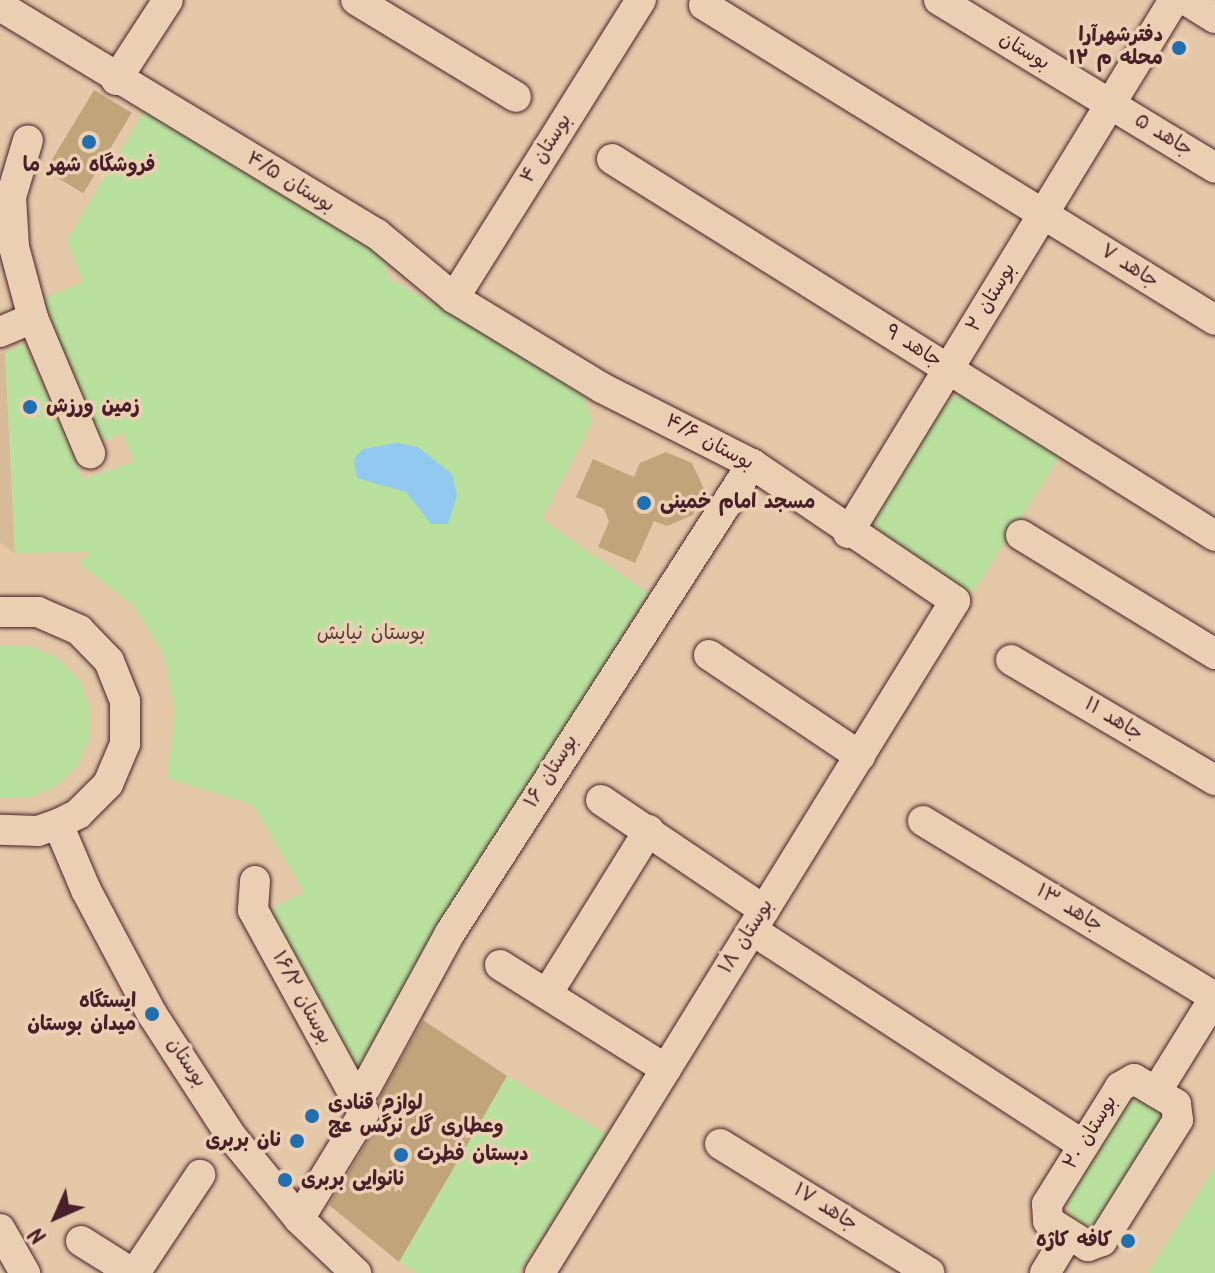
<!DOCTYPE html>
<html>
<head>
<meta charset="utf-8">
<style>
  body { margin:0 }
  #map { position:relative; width:1215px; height:1273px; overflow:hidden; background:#e4c8a8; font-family:Kalam,"Playpen Sans Arabic",sans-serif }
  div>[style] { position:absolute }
  .built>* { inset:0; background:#d7ba98 }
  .green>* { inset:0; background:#b9e19d }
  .water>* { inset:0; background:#91c9f0 }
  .building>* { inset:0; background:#c1a47a; transform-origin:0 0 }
  .roads { filter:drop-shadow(0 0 2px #4a1f2b) drop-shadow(0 0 2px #4a1f2b) }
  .minor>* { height:30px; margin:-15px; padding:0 15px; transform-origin:15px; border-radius:15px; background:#ebcfb2 }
  .dots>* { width:22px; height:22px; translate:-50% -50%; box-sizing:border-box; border:4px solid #ebcfb2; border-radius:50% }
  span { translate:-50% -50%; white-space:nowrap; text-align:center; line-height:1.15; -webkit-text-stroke:7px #ebcfb2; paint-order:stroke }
  .poi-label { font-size:20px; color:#4a1f2b; font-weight:700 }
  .right { translate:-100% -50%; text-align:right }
  .left { translate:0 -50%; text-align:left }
  .street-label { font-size:20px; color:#4a1f2b }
  .park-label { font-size:20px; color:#5b3c3c }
  .north { position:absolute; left:16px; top:1177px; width:80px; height:80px; -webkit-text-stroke:6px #ebcfb2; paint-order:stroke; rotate:225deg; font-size:22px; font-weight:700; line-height:32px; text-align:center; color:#4a1f2b }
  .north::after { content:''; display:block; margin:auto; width:28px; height:36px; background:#4a1f2b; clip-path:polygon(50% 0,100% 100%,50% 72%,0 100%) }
</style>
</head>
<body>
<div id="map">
  <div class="built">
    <div style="clip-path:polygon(5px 352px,15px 553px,0 543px,0 354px)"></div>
  </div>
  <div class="green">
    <div style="clip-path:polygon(146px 108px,379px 241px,389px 278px,581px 390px,593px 421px,542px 519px,648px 593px,349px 1082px,268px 910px,304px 892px,253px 805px,167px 778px,175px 711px,164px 655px,134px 606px,80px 564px,90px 552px,15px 553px,5px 352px,24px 344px,83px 479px,134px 462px,123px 433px,100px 443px,42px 299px,83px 282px,67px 240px)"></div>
    <div style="clip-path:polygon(959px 395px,1061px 455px,972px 594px,878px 535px,873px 514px,941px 403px)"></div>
    <div style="clip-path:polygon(0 646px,30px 646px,58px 658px,79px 679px,90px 707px,90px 737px,78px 765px,57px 786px,30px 797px,0 797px)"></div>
    <div style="clip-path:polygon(507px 1076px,608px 1135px,518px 1273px,417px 1273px,399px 1262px)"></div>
    <div style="clip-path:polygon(1133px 1101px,1144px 1101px,1163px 1116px,1100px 1223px,1082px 1226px,1070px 1218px,1067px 1202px,1123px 1109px)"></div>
    <div style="clip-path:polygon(1215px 1167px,1215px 1273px,1148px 1273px)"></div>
  </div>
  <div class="water">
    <div style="clip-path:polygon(397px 443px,418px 447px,452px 474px,457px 495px,448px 524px,431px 524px,406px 492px,357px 478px,354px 459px,363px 449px)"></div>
  </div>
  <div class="building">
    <div style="left:94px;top:90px;width:44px;height:94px;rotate:31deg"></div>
    <div style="clip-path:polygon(666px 452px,692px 463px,704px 489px,693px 515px,667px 526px,654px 521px,635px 563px,598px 547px,609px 522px,604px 509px,576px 497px,593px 459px,634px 477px,640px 463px)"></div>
    <div style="clip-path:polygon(423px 1020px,507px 1076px,399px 1262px,329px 1205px,379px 1122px,378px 1100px)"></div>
  </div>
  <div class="roads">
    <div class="minor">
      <div style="left:356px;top:0;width:187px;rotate:31.2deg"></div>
      <div style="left:939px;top:0;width:323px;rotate:31.3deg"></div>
      <div style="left:1186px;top:0;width:34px;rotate:32deg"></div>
      <div style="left:704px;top:5px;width:600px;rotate:31.65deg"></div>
      <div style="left:0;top:6px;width:441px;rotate:31.2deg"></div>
      <div style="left:377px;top:234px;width:100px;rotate:39.7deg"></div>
      <div style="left:454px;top:298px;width:173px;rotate:31.3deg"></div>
      <div style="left:602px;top:388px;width:168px;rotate:26.9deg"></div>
      <div style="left:752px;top:464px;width:245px;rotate:34deg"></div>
      <div style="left:955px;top:601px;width:790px;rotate:121.7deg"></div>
      <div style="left:116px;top:80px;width:95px;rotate:-57deg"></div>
      <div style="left:612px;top:159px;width:711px;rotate:32.01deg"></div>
      <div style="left:454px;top:298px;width:352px;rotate:-57.9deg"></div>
      <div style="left:33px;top:318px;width:147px;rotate:67.1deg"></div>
      <div style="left:0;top:332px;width:36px;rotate:-23deg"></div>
      <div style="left:33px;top:318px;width:73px;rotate:-105deg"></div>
      <div style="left:14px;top:247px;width:50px;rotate:-93.4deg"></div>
      <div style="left:11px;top:197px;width:59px;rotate:-73.4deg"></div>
      <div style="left:848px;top:533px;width:625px;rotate:-58.55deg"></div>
      <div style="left:1021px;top:535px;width:228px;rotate:31.5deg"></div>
      <div style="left:0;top:612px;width:38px"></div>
      <div style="left:38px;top:612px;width:45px;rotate:23.7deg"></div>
      <div style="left:79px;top:630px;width:43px;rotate:45.9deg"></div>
      <div style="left:109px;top:661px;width:43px;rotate:68.2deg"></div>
      <div style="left:125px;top:701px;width:43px;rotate:90deg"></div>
      <div style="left:125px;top:744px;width:43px;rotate:113deg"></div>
      <div style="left:108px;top:784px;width:42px;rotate:135deg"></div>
      <div style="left:78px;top:814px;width:22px;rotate:153deg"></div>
      <div style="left:58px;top:824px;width:21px;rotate:161deg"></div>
      <div style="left:38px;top:831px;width:38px;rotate:-178deg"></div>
      <div style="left:709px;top:655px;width:182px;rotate:33.8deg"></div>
      <div style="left:1011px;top:660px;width:237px;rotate:30.5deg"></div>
      <div style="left:601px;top:800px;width:197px;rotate:34deg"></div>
      <div style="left:923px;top:821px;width:341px;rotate:31.1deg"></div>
      <div style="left:58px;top:824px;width:72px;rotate:67deg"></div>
      <div style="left:86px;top:890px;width:140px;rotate:62deg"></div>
      <div style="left:152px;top:1014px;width:147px;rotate:57deg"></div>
      <div style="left:232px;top:1137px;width:106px;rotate:50.7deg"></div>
      <div style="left:299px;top:1219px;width:79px;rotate:43.5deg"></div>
      <div style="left:255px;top:881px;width:29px;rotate:94deg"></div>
      <div style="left:253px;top:910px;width:231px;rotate:61.3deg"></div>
      <div style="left:364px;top:1113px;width:124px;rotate:121.5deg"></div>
      <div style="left:752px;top:930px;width:395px;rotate:33deg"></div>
      <div style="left:500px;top:965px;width:196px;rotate:32.1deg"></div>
      <div style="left:547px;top:994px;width:193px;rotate:-58.1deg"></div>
      <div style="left:1134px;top:1079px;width:49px;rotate:30.8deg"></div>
      <div style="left:1176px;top:1104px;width:16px;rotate:83deg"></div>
      <div style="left:1178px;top:1120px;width:143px;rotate:122.1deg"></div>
      <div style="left:1102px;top:1241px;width:15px;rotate:160deg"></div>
      <div style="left:1088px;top:1246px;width:47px;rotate:-148deg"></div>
      <div style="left:1048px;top:1221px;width:17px;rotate:-93deg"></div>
      <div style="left:1047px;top:1204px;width:138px;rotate:-58deg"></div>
      <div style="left:1120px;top:1087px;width:16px;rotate:-30deg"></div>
      <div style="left:366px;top:1087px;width:175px;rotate:-61.4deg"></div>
      <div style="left:450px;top:933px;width:558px;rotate:-57.22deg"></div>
      <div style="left:1156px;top:1092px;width:112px;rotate:-58.2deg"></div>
      <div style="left:720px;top:1144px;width:246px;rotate:31.6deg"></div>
      <div style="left:0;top:1229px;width:51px;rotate:60.4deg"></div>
      <div style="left:81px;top:1241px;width:60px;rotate:32.1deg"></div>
      <div style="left:135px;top:1273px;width:118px;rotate:-56.4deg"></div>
      <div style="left:1045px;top:1273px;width:44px;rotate:-58.8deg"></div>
    </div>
  </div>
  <div class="dots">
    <div style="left:1179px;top:48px;background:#1f6fb2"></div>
    <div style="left:89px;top:142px;background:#1f6fb2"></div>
    <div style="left:30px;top:407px;background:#1f6fb2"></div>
    <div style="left:644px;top:503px;background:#1f6fb2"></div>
    <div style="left:152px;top:1014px;background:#1f6fb2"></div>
    <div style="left:312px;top:1116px;background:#1f6fb2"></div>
    <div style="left:297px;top:1141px;background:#1f6fb2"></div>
    <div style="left:401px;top:1155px;background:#1f6fb2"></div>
    <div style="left:285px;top:1180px;background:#1f6fb2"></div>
    <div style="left:1128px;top:1241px;background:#1f6fb2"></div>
  </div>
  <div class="poi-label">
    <span class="right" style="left:1163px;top:48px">دفترشهرآرا<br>محله م ۱۲</span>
    <span style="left:89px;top:166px">فروشگاه شهر ما</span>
    <span class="left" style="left:46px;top:407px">زمین ورزش</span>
    <span class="left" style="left:660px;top:503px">مسجد امام خمینی</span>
    <span class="right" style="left:136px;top:1014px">ایستگاه<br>میدان بوستان</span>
    <span class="left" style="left:328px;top:1116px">لوازم قنادی<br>وعطاری گل نرگس عج</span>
    <span class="right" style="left:281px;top:1141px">نان بربری</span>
    <span class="left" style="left:417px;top:1155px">دبستان فطرت</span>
    <span class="left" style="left:301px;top:1180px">نانوایی بربری</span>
    <span class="right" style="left:1112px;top:1241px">کافه کاژه</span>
  </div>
  <div class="street-label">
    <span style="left:1024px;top:52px;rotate:31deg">بوستان</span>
    <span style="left:1163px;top:136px;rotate:31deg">جاهد ۵</span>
    <span style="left:547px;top:149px;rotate:-58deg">بوستان ۴</span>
    <span style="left:290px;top:183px;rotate:31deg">بوستان ۴/۵</span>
    <span style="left:1129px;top:267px;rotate:32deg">جاهد ۷</span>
    <span style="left:992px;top:298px;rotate:-59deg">بوستان ۲</span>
    <span style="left:913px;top:347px;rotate:32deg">جاهد ۹</span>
    <span style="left:709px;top:443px;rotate:28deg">بوستان ۴/۶</span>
    <span style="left:1113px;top:720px;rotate:31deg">جاهد ۱۱</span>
    <span style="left:552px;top:772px;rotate:-58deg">بوستان ۱۶</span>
    <span style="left:1069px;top:909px;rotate:31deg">جاهد ۱۳</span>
    <span style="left:747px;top:937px;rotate:-58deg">بوستان ۱۸</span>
    <span style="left:301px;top:998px;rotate:61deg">بوستان ۱۶/۲</span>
    <span style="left:186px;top:1063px;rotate:56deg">بوستان</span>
    <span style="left:1091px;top:1133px;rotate:-58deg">بوستان ۲۰</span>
    <span style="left:825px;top:1208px;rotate:32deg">جاهد ۱۷</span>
  </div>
  <div class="park-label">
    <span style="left:371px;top:634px">بوستان نیایش</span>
  </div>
  <div class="north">N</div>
</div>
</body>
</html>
